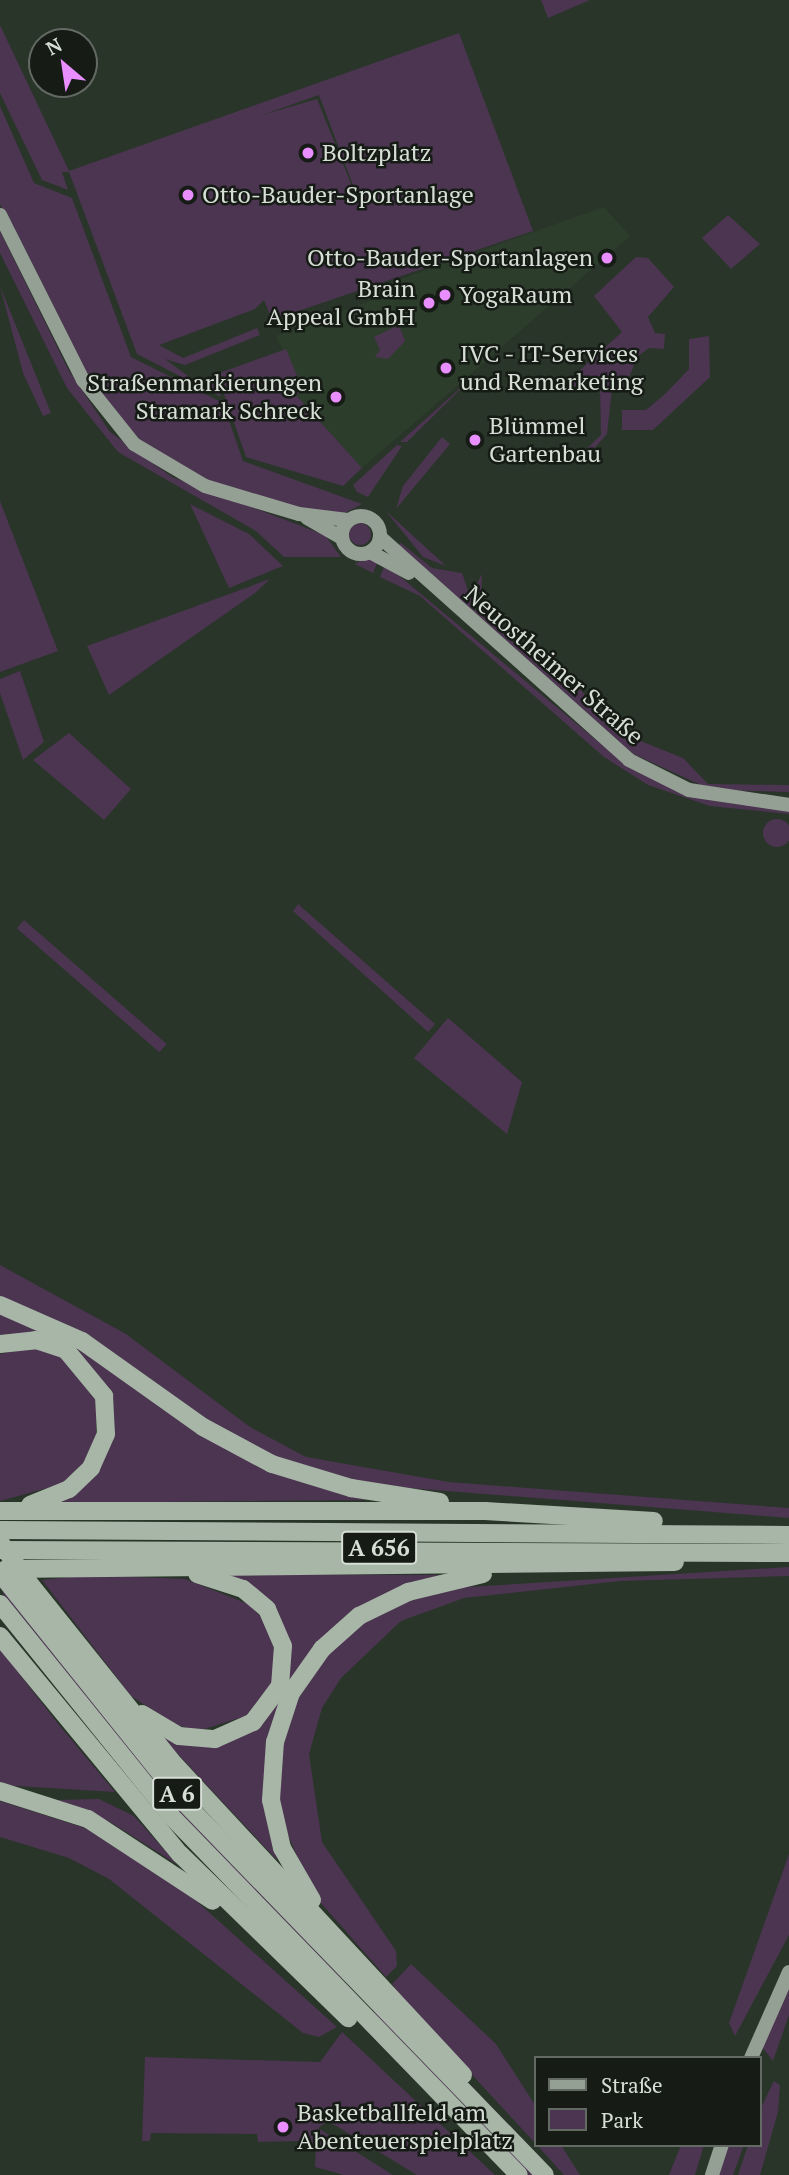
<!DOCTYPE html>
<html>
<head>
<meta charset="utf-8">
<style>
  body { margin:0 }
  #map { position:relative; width:789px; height:2175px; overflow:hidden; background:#293529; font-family:"PT Serif",serif }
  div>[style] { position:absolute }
  .built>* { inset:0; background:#2c3d2b }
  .green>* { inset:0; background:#4b3550; transform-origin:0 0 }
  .round { border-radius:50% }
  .major>* { height:14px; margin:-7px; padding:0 7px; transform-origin:7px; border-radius:7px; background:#94a093 }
  .major>.ring { margin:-7px; padding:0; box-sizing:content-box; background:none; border:14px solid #94a093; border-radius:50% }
  .highway>* { height:18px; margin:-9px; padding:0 9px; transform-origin:9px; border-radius:9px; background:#a7b6a6 }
  .highway-bridge>* { height:18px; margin:-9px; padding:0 9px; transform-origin:9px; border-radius:9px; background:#a7b6a6 }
  .dots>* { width:19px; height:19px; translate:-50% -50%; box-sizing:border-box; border:4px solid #161b16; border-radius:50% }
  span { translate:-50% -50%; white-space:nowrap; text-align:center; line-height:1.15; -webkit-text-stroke:5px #161b16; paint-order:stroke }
  .shield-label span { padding:2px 5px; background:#161b16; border:2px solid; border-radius:5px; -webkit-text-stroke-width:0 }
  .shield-label { font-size:23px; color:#d6ded6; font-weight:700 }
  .poi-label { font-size:24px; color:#d6ded6 }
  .left { translate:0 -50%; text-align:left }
  .right { translate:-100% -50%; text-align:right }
  .street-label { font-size:24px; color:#d6ded6 }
  .legend { position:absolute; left:534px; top:2056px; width:228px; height:91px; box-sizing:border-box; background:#161b16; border:2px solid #636963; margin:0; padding:9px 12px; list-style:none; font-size:21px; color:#d6ded6 }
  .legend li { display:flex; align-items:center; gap:14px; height:35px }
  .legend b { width:35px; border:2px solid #636963 }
  .north { position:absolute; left:28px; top:28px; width:70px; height:70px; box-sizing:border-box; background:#161b16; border:2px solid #636963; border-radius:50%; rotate:331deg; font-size:19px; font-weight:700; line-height:28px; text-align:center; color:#d6ded6 }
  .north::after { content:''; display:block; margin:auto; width:24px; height:32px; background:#e98efe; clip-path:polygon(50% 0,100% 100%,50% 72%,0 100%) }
</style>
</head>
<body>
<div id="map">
  <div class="built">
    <div style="clip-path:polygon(604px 207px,630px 236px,362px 468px,296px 395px,303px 390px,276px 336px,389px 294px,398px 280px)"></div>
  </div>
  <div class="green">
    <div style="clip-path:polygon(541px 0,590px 0,548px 18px)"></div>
    <div style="clip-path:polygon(evenodd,0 25px,69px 171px,459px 33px,533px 231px,272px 320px,264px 300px,255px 309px,159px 345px,183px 358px,257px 328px,260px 335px,185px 365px,165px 359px,192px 379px,214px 377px,221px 397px,137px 354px,69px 172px,62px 172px,68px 190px,42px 180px,0 93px,0 25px,319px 95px,353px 185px,352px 186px,317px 99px,262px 115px,319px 95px)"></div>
    <div style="clip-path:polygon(0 106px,34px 183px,72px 198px,131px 357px,223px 403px,243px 461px,362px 504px,341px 515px,309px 510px,212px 483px,150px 450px,92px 389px,0 204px)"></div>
    <div style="clip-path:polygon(728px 215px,760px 244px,731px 269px,702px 238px)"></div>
    <div style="clip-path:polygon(0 231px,69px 371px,110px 432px,172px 477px,325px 535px,341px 557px,284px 557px,256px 531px,118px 452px,67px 388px,0 253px)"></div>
    <div style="clip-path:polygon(636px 257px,648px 258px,674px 287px,648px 317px,655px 333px,665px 334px,664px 349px,649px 348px,637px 357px,625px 388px,612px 389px,607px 434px,583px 461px,578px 457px,601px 435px,600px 386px,588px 376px,574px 387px,568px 381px,622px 332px,594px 296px)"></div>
    <div style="clip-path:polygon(0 286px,51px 413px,43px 416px,23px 373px)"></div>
    <div style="clip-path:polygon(399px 325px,405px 341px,388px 359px,375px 357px,380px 350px,374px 337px)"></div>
    <div style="clip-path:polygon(709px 336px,710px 377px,653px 430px,622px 430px,622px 410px,646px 410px,665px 394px,689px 369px,689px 339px)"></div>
    <div style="clip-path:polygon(286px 349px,303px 390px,296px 395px,362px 468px,343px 486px,246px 457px,217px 374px)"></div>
    <div style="clip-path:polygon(475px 375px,407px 442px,400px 442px)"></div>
    <div style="clip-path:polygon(442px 437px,450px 444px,396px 509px,403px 486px)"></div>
    <div style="clip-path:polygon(397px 445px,402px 446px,368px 497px,357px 492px,353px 485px)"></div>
    <div style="clip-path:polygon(0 501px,58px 651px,0 672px)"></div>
    <div style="clip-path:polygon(190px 504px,249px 534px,283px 566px,229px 588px)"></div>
    <div style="clip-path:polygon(385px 510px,446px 566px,423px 557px)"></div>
    <div class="round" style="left:349px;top:523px;width:22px;height:22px"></div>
    <div style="clip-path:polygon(401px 543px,432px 568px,462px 573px,475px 610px,554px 677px,571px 681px,628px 736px,683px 758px,708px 784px,789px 785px,789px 792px,712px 790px,620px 748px,394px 546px)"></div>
    <div style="clip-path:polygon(364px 558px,378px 561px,373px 573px,355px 564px)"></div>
    <div style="clip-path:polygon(385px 564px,625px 764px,677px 791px,789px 808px,789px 814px,710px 806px,648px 785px,604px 757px,420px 596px,380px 577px)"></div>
    <div style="clip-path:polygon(482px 574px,481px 609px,472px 593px)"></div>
    <div style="clip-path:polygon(270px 579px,255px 593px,109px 695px,87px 646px)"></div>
    <div style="clip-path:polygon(20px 671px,44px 742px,23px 760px,0 693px,0 679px)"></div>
    <div style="clip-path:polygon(69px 733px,131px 789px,104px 820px,33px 760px)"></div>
    <div class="round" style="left:763px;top:819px;width:28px;height:28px"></div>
    <div style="clip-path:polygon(298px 904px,435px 1024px,428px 1032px,293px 911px)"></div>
    <div style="left:24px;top:920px;width:189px;height:11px;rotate:41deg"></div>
    <div style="clip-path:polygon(448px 1018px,522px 1082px,507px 1134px,414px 1058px)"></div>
    <div style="clip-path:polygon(0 1265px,126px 1334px,250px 1427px,306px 1457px,449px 1482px,789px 1508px,789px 1518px,371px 1485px,264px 1454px,0 1298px)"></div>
    <div style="clip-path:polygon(0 1310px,75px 1344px,178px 1416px,367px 1500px,57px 1503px,94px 1473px,108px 1392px,75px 1351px,0 1340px)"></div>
    <div style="clip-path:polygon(32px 1348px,60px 1356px,96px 1398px,96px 1443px,81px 1469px,62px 1484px,0 1501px,0 1354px)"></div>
    <div style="clip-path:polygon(789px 1567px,789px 1576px,620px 1581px,464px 1598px,401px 1621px,341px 1678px,322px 1708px,309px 1754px,322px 1842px,396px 1951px,397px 1966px,386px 1977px,313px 1894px,280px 1816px,278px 1765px,292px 1708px,317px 1665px,352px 1630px,399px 1603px,452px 1588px)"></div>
    <div style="clip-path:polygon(88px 1575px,185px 1579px,251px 1605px,268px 1626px,275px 1652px,272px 1683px,249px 1715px,198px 1731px,176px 1725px,131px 1696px,42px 1580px)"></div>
    <div style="clip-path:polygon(225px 1575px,455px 1575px,399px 1590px,289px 1688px,273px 1837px,277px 1860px,160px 1735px,174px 1739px,262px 1721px,286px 1635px)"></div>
    <div style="clip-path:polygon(0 1585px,141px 1763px,357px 1995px,354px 1998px,189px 1826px,7px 1603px)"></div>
    <div style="clip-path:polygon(0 1649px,59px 1725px,115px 1792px,0 1785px)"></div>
    <div style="clip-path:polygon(99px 1799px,134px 1816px,178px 1865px,112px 1823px,56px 1800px)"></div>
    <div style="clip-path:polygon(0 1801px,88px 1829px,192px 1897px,337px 2027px,319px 2037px,303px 2033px,109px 1879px,69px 1858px,0 1837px)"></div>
    <div style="clip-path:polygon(789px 1854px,789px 1935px,735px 2036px,729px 2023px)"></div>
    <div style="clip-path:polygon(411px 1964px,496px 2044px,535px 2105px,535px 2143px,405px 2002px,392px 1984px)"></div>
    <div style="clip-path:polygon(789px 1986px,789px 2015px,773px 2061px,761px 2046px)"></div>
    <div style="clip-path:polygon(374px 2011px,408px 2045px,535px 2175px,528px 2175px,370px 2015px)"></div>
    <div style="clip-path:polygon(342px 2032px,495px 2175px,417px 2175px,328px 2121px,318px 2128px,393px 2175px,344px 2175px,315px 2167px,316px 2149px,303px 2141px,258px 2142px,257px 2134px,151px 2133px,150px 2141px,142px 2141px,145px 2057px,320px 2062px)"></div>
    <div style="clip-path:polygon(774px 2081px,780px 2085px,778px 2112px,760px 2175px,738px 2175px,748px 2145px,759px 2145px,759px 2112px)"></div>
    <div style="clip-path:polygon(537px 2145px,561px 2145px,580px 2175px,564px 2175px)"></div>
    <div style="clip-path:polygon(681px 2145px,704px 2145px,695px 2175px,669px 2175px)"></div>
    <div style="clip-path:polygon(727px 2145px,744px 2145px,733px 2175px,717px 2175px)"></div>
  </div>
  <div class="major">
    <div style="left:0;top:215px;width:185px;rotate:63.3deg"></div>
    <div style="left:83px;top:380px;width:82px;rotate:51.4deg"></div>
    <div style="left:134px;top:444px;width:82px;rotate:30.6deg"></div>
    <div style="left:205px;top:486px;width:98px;rotate:16.6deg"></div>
    <div style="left:299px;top:514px;width:49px;rotate:7deg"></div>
    <div class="ring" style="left:342px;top:516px;width:24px;height:24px"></div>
    <div style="left:307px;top:518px;width:40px;rotate:29.7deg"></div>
    <div style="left:380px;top:537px;width:334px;rotate:41.8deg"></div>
    <div style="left:629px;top:760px;width:67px;rotate:26.6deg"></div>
    <div style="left:689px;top:790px;width:101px;rotate:8.5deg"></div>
    <div style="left:370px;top:552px;width:44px;rotate:28.3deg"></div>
    <div style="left:751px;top:2058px;width:94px;rotate:-66.2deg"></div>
    <div style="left:712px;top:2175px;width:32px;rotate:-72deg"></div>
  </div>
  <div class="highway">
    <div style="left:0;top:1305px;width:90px;rotate:23.7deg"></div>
    <div style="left:82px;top:1341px;width:148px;rotate:35.4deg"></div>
    <div style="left:203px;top:1427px;width:78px;rotate:28.2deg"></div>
    <div style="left:272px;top:1464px;width:83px;rotate:16.9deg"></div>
    <div style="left:351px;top:1488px;width:90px;rotate:8.9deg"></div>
    <div style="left:0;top:1344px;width:36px;rotate:-6deg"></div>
    <div style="left:36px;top:1340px;width:32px;rotate:18deg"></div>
    <div style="left:66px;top:1350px;width:60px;rotate:50.4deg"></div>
    <div style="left:104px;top:1396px;width:38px;rotate:87deg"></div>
    <div style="left:106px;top:1434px;width:37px;rotate:114deg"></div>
    <div style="left:91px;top:1468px;width:30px;rotate:136deg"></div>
    <div style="left:69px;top:1489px;width:42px;rotate:157.7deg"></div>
    <div style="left:0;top:1511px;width:485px"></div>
    <div style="left:485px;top:1511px;width:169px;rotate:3.4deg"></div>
    <div style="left:0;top:1530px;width:789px;rotate:0.36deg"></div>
    <div style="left:0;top:1550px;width:789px;rotate:0.22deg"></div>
    <div style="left:6px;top:1569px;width:669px;rotate:-0.6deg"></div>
    <div style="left:0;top:1573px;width:290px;rotate:51.3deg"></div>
    <div style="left:181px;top:1799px;width:523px;rotate:45.93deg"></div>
    <div style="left:29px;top:1583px;width:233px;rotate:51.3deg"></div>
    <div style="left:175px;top:1765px;width:423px;rotate:47.1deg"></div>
    <div style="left:0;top:1604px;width:271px;rotate:51.1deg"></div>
    <div style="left:170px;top:1815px;width:501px;rotate:45.89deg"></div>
    <div style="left:0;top:1636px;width:283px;rotate:50.5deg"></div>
    <div style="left:180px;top:1854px;width:235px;rotate:44.3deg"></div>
    <div style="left:142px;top:1714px;width:43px;rotate:30.7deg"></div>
    <div style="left:179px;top:1736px;width:36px;rotate:5deg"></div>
    <div style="left:215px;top:1739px;width:42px;rotate:-24.1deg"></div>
    <div style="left:253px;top:1722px;width:45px;rotate:-53.1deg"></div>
    <div style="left:280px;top:1686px;width:40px;rotate:-85.7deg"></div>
    <div style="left:283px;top:1646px;width:40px;rotate:-113.4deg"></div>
    <div style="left:267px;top:1609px;width:31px;rotate:-140deg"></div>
    <div style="left:243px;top:1589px;width:48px;rotate:-161.9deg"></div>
    <div style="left:0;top:1791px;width:92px;rotate:17.7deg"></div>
    <div style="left:88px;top:1819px;width:149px;rotate:33.3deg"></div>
    <div style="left:312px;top:1900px;width:60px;rotate:-120deg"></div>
    <div style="left:282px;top:1848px;width:49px;rotate:-102.9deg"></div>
    <div style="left:271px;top:1800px;width:58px;rotate:-86.1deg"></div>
    <div style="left:275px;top:1742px;width:52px;rotate:-71.9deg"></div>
    <div style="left:291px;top:1693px;width:54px;rotate:-54.8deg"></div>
    <div style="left:322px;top:1649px;width:50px;rotate:-41.7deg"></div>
    <div style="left:359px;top:1616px;width:55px;rotate:-26.1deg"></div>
    <div style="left:408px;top:1592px;width:77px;rotate:-13.5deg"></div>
  </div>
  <div class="highway-bridge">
    <div style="left:0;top:1542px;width:50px;rotate:54.7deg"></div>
  </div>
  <div class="dots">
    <div style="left:308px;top:153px;background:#e98efe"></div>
    <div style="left:188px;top:195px;background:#e98efe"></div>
    <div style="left:607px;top:258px;background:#e98efe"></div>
    <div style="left:445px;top:295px;background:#e98efe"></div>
    <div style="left:429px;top:303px;background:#e98efe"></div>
    <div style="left:446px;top:368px;background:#e98efe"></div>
    <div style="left:336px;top:397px;background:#e98efe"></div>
    <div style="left:475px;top:440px;background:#e98efe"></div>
    <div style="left:283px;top:2127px;background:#e98efe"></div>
  </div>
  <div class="shield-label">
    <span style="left:379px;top:1548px">A 656</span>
    <span style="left:177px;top:1794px">A 6</span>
  </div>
  <div class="poi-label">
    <span class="left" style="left:322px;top:153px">Boltzplatz</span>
    <span class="left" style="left:202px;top:195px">Otto-Bauder-Sportanlage</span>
    <span class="right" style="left:593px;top:258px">Otto-Bauder-Sportanlagen</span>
    <span class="right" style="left:415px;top:303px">Brain<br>Appeal GmbH</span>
    <span class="left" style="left:459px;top:295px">YogaRaum</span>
    <span class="left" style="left:460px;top:368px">IVC - IT-Services<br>und Remarketing</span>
    <span class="right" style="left:322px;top:397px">Straßenmarkierungen<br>Stramark Schreck</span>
    <span class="left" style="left:489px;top:440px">Blümmel<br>Gartenbau</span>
    <span class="left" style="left:297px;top:2127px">Basketballfeld am<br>Abenteuerspielplatz</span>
  </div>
  <div class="street-label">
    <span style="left:554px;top:665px;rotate:41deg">Neuostheimer Straße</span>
  </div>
  <ul class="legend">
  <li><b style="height:9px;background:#94a093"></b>Straße</li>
  <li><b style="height:19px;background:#4b3550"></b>Park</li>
  </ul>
  <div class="north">N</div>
</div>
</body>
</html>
